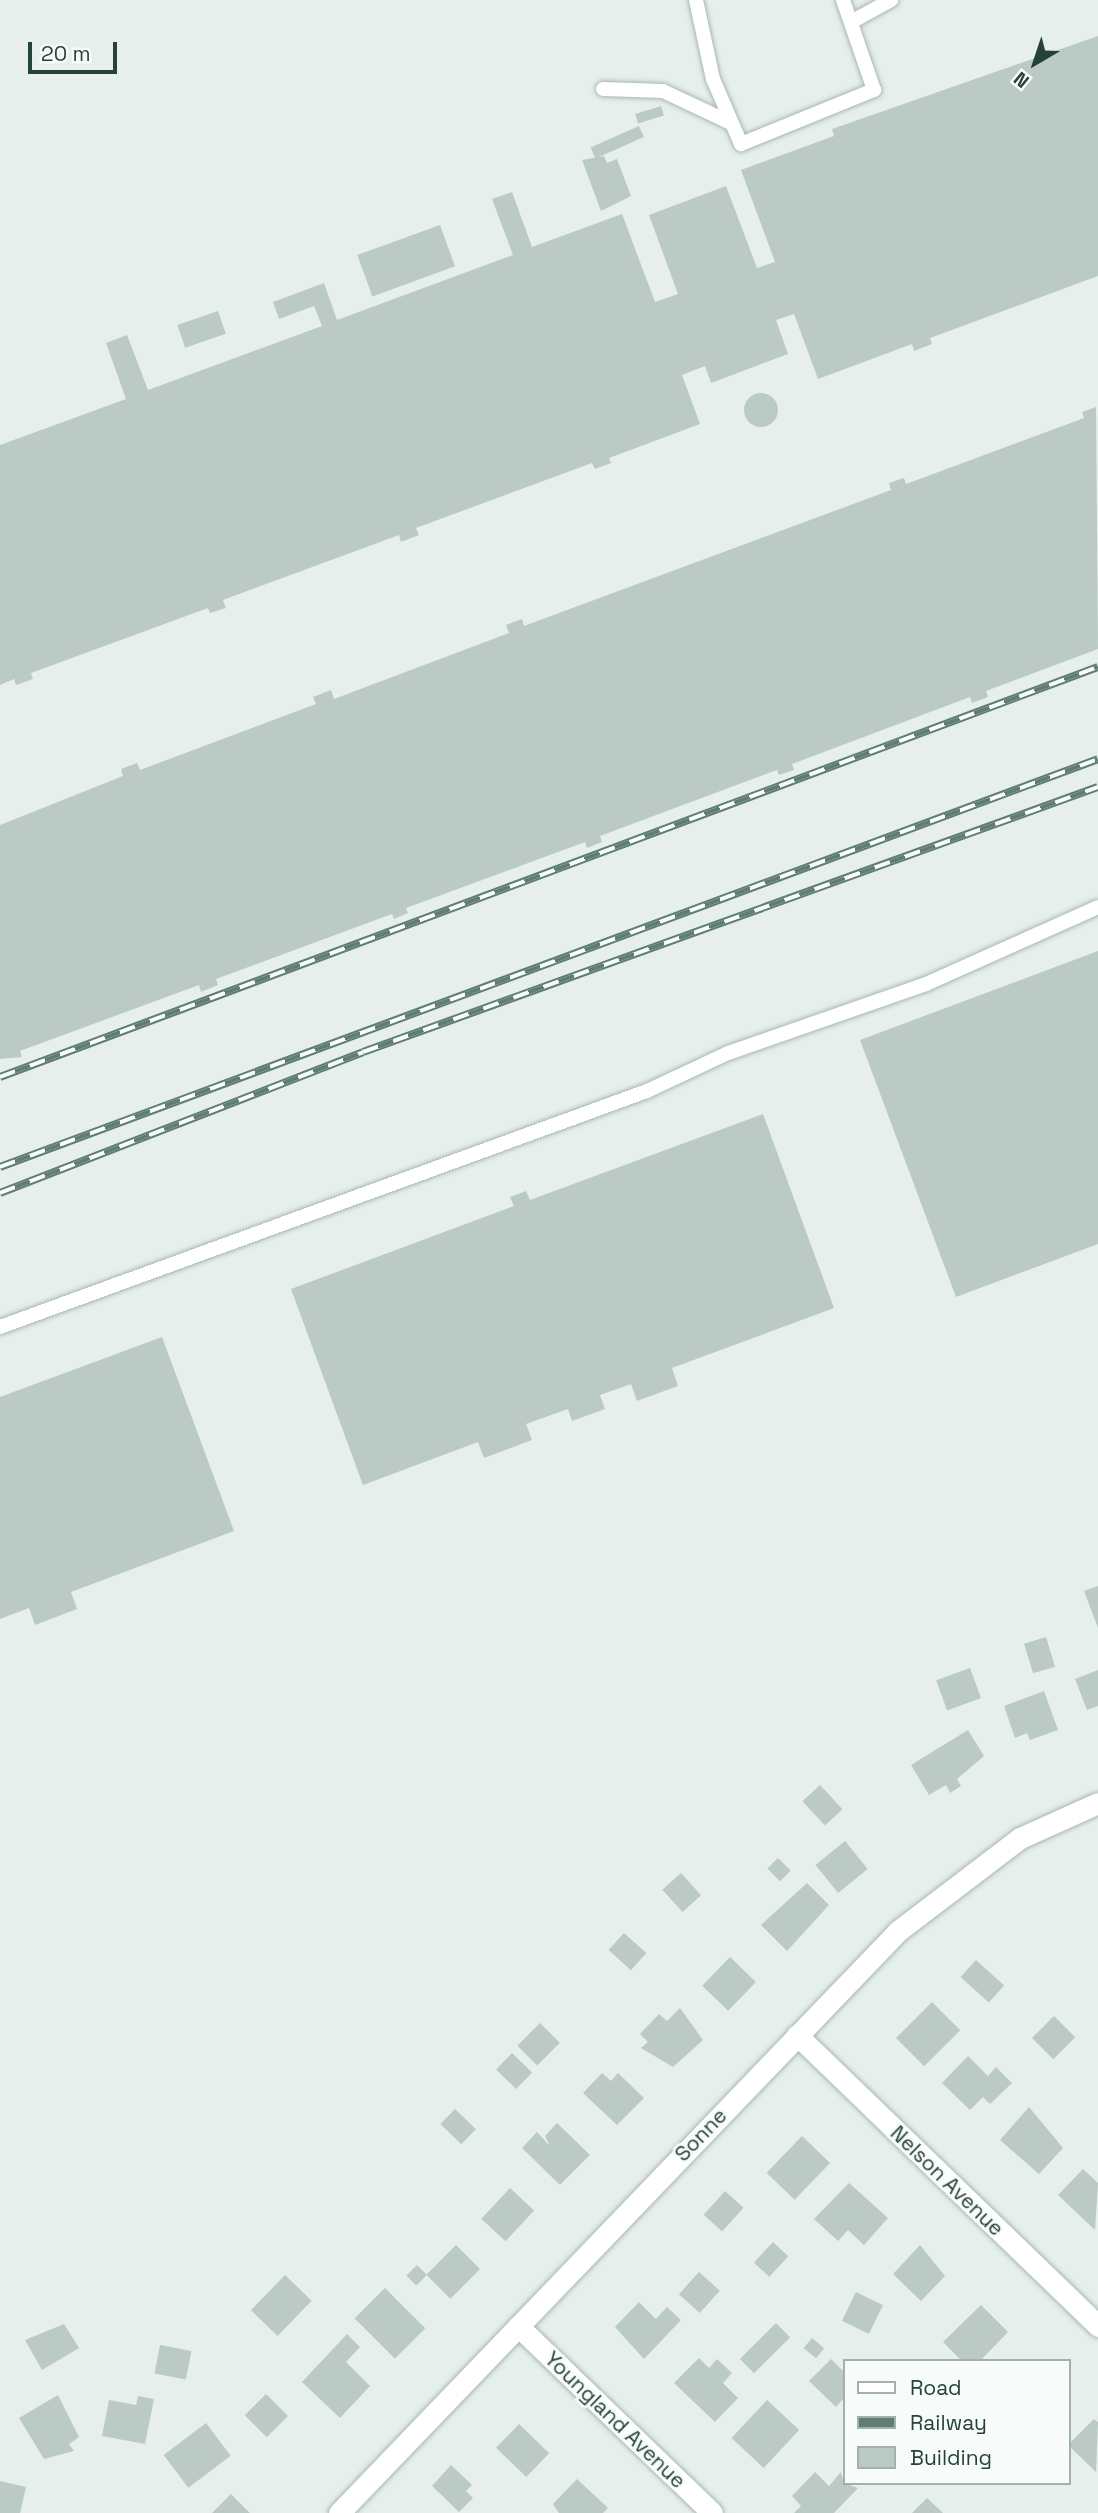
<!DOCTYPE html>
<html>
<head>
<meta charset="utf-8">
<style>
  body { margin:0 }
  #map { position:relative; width:1098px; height:2513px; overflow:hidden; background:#e6efeb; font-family:"Space Grotesk",sans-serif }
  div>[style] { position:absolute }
  .building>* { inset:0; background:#bbcac4; transform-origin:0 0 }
  .round { border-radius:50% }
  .roads { filter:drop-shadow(0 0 2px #a8b8b2) drop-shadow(0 0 2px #a8b8b2) }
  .lane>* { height:14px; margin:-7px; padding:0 7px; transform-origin:7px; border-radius:7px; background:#fff }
  .street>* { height:21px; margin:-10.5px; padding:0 10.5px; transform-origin:10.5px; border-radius:10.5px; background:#fff }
  .rail>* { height:8px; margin-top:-4px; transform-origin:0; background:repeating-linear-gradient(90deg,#f7fbf9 0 16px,#5f7d75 0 32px); box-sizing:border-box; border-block:2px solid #5f7d75 }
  span { translate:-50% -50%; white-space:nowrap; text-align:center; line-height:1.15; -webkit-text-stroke:6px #f7fbf9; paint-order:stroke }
  .street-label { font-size:21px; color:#24423a }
  .legend { position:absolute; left:843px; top:2359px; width:228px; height:126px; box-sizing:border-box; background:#f7fbf9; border:2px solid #a3b1ad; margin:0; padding:9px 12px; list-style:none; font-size:21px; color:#24423a }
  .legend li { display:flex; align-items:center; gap:14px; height:35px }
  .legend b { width:35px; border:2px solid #a3b1ad }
  .north { position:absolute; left:1000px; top:28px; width:70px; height:70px; -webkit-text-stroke:5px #f7fbf9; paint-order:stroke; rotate:219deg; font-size:19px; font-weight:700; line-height:28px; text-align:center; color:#24423a }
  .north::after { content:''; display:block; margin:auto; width:24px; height:32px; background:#24423a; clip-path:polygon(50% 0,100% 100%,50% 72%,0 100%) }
  .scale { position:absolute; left:28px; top:42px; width:89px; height:32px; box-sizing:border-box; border:4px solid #24423a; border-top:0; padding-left:9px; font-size:21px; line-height:24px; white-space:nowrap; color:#24423a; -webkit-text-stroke:5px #f7fbf9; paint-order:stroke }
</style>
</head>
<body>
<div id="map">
  <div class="building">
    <div style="clip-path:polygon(1098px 36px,1098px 276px,930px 338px,932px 344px,914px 351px,912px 344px,818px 379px,794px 314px,776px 320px,788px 354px,711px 383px,705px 366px,682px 375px,700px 424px,609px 458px,611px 463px,595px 469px,592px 463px,416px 528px,419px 535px,401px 542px,399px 535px,223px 600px,226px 608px,210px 613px,208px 608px,31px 673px,33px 679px,16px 685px,14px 679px,0 685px,0 445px,126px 399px,106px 343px,127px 335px,148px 390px,322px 326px,314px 306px,279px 319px,273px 302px,324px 283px,337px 320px,513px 255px,492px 199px,512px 192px,532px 247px,622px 214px,655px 302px,678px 294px,649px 215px,726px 186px,757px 268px,775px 262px,741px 170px,834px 136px,832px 129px)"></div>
    <div style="left:661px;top:106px;width:10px;height:27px;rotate:73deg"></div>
    <div style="left:639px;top:126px;width:12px;height:53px;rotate:66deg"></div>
    <div style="clip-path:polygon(604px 156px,607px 163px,617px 159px,631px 196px,601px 211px,582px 160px)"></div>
    <div style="left:440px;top:225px;width:44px;height:88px;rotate:70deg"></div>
    <div style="left:218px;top:311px;width:24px;height:43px;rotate:71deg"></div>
    <div class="round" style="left:744px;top:393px;width:34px;height:34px"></div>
    <div style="clip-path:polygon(1096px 407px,1098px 649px,986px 691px,988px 697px,972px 703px,970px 697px,792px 764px,794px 770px,779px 775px,777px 770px,600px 836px,602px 842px,587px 848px,585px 842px,406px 908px,408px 913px,394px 919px,392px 914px,216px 979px,218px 985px,201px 992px,199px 985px,20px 1051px,22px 1057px,0 1059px,0 825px,123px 776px,121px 769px,137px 763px,140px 770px,316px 704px,313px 697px,331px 690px,334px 699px,509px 633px,506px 625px,522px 619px,524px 626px,891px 490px,889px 483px,904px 478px,906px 484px,1084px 418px,1082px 412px)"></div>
    <div style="clip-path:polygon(1098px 951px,1098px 1244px,956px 1297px,860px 1040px)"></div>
    <div style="clip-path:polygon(763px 1114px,834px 1308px,672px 1368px,678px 1386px,637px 1401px,631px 1384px,600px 1395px,605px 1409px,572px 1421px,568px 1409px,526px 1424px,532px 1440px,484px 1458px,478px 1442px,363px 1485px,291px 1289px,514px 1206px,510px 1197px,526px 1191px,530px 1200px)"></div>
    <div style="clip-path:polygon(162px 1337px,234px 1531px,71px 1592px,77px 1609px,35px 1625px,29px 1608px,0 1619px,0 1397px)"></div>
    <div style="clip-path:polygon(1098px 1586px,1098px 1628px,1084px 1591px)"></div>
    <div style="left:1046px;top:1637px;width:31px;height:23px;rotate:73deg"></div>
    <div style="left:970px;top:1668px;width:32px;height:36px;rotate:70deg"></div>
    <div style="clip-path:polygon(1098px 1670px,1098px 1706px,1087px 1710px,1075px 1679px)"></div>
    <div style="clip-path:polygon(1044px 1691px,1058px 1730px,1030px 1740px,1027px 1733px,1015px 1738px,1004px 1706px)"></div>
    <div style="clip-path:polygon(968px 1730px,984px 1756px,957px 1779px,961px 1786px,950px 1793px,946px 1785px,929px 1795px,911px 1765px)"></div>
    <div style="left:820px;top:1785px;width:33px;height:24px;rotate:47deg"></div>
    <div style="left:845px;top:1841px;width:36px;height:38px;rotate:51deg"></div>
    <div style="left:778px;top:1858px;width:18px;height:15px;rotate:45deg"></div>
    <div style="left:681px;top:1873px;width:30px;height:25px;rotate:48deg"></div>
    <div style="clip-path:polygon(807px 1883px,829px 1905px,787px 1951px,761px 1925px)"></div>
    <div style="left:624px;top:1933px;width:30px;height:23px;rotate:42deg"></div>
    <div style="left:730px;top:1957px;width:36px;height:40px;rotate:44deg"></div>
    <div style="left:976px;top:1960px;width:38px;height:23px;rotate:42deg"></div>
    <div style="left:932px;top:2002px;width:40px;height:51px;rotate:45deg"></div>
    <div style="clip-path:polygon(680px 2008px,703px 2040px,673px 2067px,641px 2048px,648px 2042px,640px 2034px,659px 2014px,667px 2021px)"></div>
    <div style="left:1054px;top:2016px;width:30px;height:31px;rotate:45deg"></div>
    <div style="left:540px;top:2023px;width:28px;height:32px;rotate:45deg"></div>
    <div style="left:512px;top:2053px;width:28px;height:23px;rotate:44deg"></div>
    <div style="clip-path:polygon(968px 2056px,988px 2076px,996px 2067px,1012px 2083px,990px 2104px,983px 2097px,970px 2110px,942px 2083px)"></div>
    <div style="clip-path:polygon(602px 2073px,611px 2081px,618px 2073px,644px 2098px,617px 2125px,583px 2093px)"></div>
    <div style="clip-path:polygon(1029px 2107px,1063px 2148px,1039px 2174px,1000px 2140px)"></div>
    <div style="left:455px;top:2109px;width:29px;height:21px;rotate:44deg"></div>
    <div style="clip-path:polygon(557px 2123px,590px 2155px,560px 2185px,522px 2148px,537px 2132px,550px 2146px,545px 2136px)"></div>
    <div style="left:802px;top:2136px;width:39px;height:51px;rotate:44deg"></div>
    <div style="clip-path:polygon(1083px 2169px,1098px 2183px,1095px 2230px,1058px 2195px)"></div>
    <div style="clip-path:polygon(849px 2183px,888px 2218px,864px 2245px,848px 2230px,838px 2241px,814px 2219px)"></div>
    <div style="left:510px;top:2188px;width:33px;height:42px;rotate:43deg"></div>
    <div style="left:725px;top:2191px;width:25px;height:32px;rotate:42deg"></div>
    <div style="left:773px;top:2242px;width:21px;height:28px;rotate:43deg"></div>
    <div style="left:456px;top:2245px;width:34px;height:42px;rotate:45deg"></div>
    <div style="clip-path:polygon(920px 2245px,945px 2276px,921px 2301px,893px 2274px)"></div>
    <div style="left:417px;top:2265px;width:14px;height:15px;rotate:45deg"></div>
    <div style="left:699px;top:2272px;width:28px;height:30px;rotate:42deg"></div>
    <div style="left:285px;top:2275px;width:37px;height:49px;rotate:44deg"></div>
    <div style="left:385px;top:2288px;width:57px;height:43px;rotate:45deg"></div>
    <div style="left:856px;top:2292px;width:30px;height:32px;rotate:26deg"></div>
    <div style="clip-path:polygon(639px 2302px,656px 2319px,667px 2307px,681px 2320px,644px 2359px,615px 2327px)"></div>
    <div style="clip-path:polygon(981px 2305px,1008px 2332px,980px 2361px,962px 2361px,943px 2342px)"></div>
    <div style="left:776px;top:2323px;width:20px;height:51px;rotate:45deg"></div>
    <div style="clip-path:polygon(64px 2324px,79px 2348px,42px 2370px,25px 2340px)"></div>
    <div style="clip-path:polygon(347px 2334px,360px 2347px,346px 2362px,370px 2386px,340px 2418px,302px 2382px)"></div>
    <div style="left:812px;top:2338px;width:16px;height:13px;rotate:40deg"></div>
    <div style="left:160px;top:2345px;width:32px;height:29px;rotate:11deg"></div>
    <div style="clip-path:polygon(699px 2358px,709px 2368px,717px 2359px,732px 2373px,723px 2383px,738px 2398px,715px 2422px,674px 2383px)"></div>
    <div style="clip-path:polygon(831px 2359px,844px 2372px,844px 2398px,836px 2407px,809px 2381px)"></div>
    <div style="left:266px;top:2394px;width:31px;height:30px;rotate:45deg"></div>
    <div style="clip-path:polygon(58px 2395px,79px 2437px,69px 2444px,74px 2451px,44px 2459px,19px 2418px)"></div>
    <div style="clip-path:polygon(138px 2396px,154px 2399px,145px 2444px,102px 2436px,109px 2400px,136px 2405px)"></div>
    <div style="left:767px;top:2400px;width:44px;height:52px;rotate:43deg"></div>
    <div style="clip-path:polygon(1094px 2419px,1098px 2422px,1096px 2472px,1068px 2445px)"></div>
    <div style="left:206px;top:2423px;width:41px;height:53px;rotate:53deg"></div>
    <div style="left:519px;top:2424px;width:42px;height:33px;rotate:44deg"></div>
    <div style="clip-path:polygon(451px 2465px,472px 2485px,466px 2491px,473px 2498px,459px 2512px,432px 2486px)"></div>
    <div style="clip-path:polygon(815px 2472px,829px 2486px,841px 2472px,844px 2483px,858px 2488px,834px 2513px,794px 2513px,801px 2506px,792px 2496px)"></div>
    <div style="clip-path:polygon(577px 2479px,608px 2508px,603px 2513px,559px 2513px,553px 2504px)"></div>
    <div style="clip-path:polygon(0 2481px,26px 2487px,20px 2513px,0 2513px)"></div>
    <div style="clip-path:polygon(231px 2494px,250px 2513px,212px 2513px)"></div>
    <div style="clip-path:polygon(927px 2498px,943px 2513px,912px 2513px)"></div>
  </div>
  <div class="roads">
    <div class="lane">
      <div style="left:696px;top:0;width:81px;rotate:77.9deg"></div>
      <div style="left:713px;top:79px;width:71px;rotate:66.7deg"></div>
      <div style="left:741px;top:144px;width:144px;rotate:-22.1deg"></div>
      <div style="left:874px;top:90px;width:95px;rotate:-109deg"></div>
      <div style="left:851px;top:22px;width:46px;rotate:-28.8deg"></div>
      <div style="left:603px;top:89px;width:60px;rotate:1.9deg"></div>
      <div style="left:663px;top:91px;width:73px;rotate:25.2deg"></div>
      <div style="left:0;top:1327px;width:689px;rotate:-20.04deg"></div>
      <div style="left:647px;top:1091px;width:89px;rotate:-25.1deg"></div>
      <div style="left:728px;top:1053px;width:210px;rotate:-19.2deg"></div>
      <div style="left:926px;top:984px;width:188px;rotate:-24.1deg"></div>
    </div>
    <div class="street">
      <div style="left:797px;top:2035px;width:419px;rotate:44deg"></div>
      <div style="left:518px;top:2326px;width:269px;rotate:43.9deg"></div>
      <div style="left:339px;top:2513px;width:807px;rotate:-46.15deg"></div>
      <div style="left:898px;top:1931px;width:153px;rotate:-37.3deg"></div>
      <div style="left:1020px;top:1838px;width:85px;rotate:-24.2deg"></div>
    </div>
  </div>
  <div class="rail">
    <div style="left:0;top:1077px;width:1172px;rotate:-20.48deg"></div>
    <div style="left:0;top:1167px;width:1171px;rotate:-20.38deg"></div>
    <div style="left:0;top:1193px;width:389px;rotate:-21.2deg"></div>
    <div style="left:363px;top:1052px;width:781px;rotate:-19.83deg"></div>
  </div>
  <div class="street-label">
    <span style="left:701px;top:2135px;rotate:-46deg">Sonne</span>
    <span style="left:947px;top:2181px;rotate:44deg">Nelson Avenue</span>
    <span style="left:615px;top:2420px;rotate:44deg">Youngland Avenue</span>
  </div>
  <ul class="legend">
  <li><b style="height:9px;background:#fff"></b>Road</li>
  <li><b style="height:9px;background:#5f7d75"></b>Railway</li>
  <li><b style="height:19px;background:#bbcac4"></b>Building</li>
  </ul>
  <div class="north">N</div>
  <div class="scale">20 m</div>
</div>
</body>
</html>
